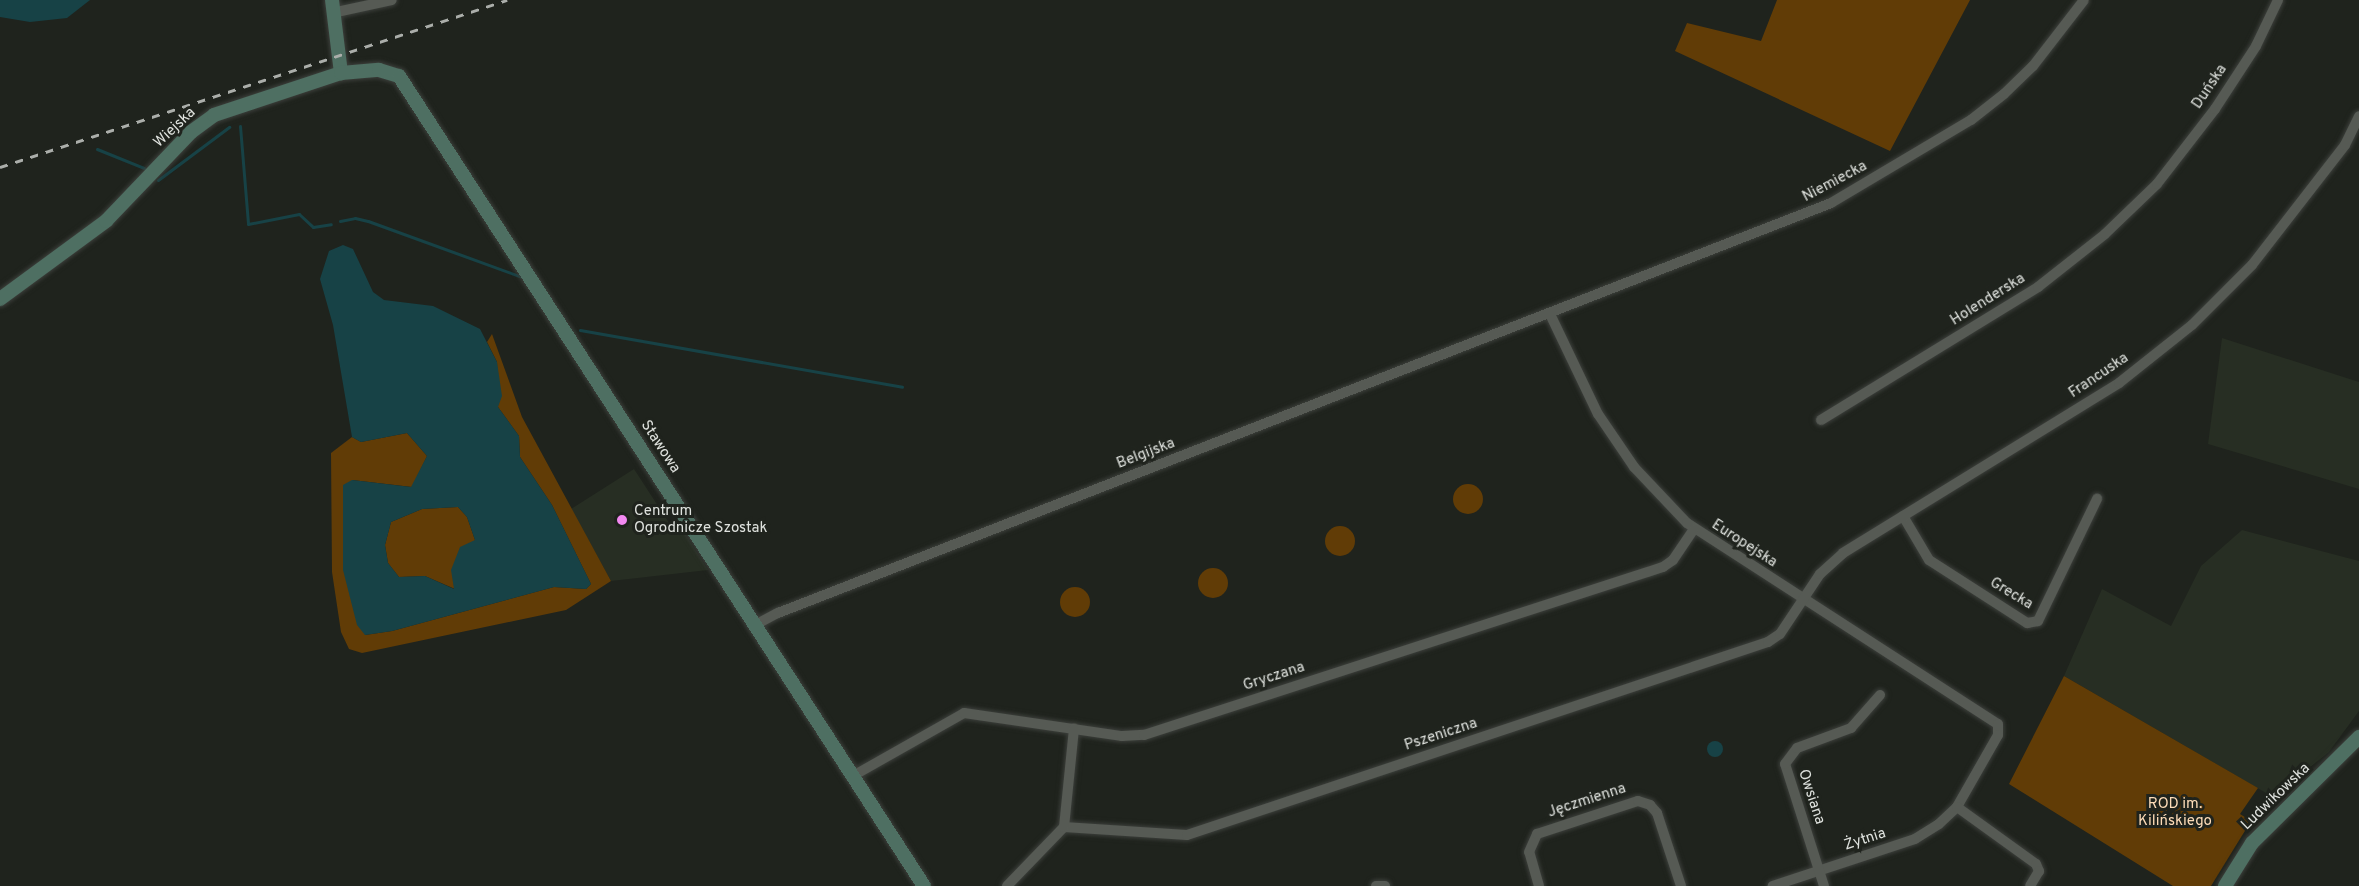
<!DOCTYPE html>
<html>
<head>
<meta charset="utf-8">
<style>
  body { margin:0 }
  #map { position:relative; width:2359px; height:886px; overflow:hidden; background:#1f231d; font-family:Overpass,sans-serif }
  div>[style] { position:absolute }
  .built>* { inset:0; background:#272e23 }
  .green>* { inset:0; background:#613c06 }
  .round { border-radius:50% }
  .water>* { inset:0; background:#174246 }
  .stream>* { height:3px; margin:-1.5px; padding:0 1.5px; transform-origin:1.5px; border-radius:1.5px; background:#174246 }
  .roads { filter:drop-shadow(0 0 2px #3c3f3b) drop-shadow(0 0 2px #3c3f3b) }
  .street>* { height:10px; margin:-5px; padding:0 5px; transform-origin:5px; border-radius:5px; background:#565a54 }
  .secondary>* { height:14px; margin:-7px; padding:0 7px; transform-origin:7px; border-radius:7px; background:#4e6f62 }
  .rail>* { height:3px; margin-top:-1.5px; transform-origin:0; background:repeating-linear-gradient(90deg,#abaeaa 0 8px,transparent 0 16px) }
  .dots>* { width:16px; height:16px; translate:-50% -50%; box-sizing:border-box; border:3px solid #1f231d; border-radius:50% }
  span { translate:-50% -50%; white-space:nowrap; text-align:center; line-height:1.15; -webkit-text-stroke:6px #1f231d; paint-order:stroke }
  .street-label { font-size:15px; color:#dfe2de }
  .poi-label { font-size:15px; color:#dfe2de }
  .left { translate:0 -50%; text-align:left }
  .park-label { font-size:15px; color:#fddcb8 }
</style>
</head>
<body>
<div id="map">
  <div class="built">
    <div style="clip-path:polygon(2222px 338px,2359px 382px,2359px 489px,2208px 444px)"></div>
    <div style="clip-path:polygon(634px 469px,675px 532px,682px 529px,708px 570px,611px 581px,571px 509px)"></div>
    <div style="clip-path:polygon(2242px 530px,2359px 561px,2359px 711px,2329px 752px,2273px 797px,2064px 676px,2102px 589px,2171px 626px,2201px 566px)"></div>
  </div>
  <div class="green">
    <div style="clip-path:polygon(1777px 0,1970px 0,1890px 151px,1675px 51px,1687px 23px,1761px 41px)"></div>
    <div style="clip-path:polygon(492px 334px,522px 417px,611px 581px,566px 610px,362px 653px,349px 649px,341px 632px,332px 572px,331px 453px,352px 437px,361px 442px,407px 433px,427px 456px,412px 487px,352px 480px,365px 635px,392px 631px,554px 587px,586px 589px,591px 584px,552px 505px,520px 457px,519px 436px,498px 407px,497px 362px,487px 342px)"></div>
    <div class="round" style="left:1453px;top:484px;width:30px;height:30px"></div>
    <div style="clip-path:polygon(458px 507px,467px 517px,475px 540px,455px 589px,425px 576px,399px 577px,388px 563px,385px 545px,391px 522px,422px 509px)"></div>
    <div class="round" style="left:1325px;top:526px;width:30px;height:30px"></div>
    <div class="round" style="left:1198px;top:568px;width:30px;height:30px"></div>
    <div class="round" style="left:1060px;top:587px;width:30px;height:30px"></div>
    <div style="clip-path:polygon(2064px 676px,2258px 788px,2240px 814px,2251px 821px,2211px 886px,2173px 886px,2009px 784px)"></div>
  </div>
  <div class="water">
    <div style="clip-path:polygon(0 0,90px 0,67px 18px,30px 22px,0 17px)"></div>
    <div style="clip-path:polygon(evenodd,343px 245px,353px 249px,373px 292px,384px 300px,433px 306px,480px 329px,497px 362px,502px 396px,498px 407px,519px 436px,520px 457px,552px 505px,591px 584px,586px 589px,554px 587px,392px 631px,365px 635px,357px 625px,343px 570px,343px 485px,352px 480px,411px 487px,427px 456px,407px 433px,361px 442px,352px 437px,333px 325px,320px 279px,329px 251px,343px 245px,458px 507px,467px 517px,475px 540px,460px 547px,451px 570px,454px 589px,425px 576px,399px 577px,388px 563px,385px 545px,391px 522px,422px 509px,458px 507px)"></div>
    <div class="round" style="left:1707px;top:741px;width:16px;height:16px"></div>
  </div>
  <div class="stream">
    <div style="left:240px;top:126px;width:98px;rotate:85.3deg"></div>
    <div style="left:248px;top:224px;width:52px;rotate:-11.1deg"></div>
    <div style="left:299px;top:214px;width:19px;rotate:43deg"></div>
    <div style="left:313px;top:227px;width:18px;rotate:-9deg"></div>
    <div style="left:97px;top:149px;width:51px;rotate:22deg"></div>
    <div style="left:158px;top:180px;width:89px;rotate:-36.7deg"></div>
    <div style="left:340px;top:221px;width:15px;rotate:-11deg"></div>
    <div style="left:355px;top:218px;width:13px;rotate:13deg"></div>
    <div style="left:368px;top:221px;width:164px;rotate:20deg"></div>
    <div style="left:580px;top:330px;width:327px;rotate:10deg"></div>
  </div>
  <div class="roads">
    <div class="street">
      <div style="left:332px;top:13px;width:61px;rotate:-12.2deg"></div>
      <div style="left:1550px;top:314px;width:111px;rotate:64.4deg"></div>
      <div style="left:1598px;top:414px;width:64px;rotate:55.8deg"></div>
      <div style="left:1634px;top:467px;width:77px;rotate:46.6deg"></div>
      <div style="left:1687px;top:523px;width:370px;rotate:32.9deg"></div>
      <div style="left:1998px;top:724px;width:11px;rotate:90deg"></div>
      <div style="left:1998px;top:735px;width:83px;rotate:119.7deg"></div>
      <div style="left:1957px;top:807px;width:25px;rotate:137deg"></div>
      <div style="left:1939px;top:824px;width:28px;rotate:148deg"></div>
      <div style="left:1915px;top:839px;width:150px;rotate:161.7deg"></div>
      <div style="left:1821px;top:420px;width:255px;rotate:-31.5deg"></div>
      <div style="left:2038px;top:287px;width:85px;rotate:-38.3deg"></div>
      <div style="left:2105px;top:234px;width:72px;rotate:-43.9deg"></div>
      <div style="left:2157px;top:184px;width:95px;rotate:-52.3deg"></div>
      <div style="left:2215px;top:109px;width:75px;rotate:-56.9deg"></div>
      <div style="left:2256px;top:46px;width:51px;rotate:-64.4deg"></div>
      <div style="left:1903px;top:516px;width:51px;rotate:59.4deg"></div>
      <div style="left:1929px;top:560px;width:117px;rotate:32.7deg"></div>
      <div style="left:2027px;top:623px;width:11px;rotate:-10deg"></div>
      <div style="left:2038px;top:621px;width:136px;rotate:-64.2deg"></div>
      <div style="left:755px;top:625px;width:26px;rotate:-28deg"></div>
      <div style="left:778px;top:613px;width:1130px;rotate:-21.27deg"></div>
      <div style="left:1831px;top:203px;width:163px;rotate:-30.7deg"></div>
      <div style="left:1971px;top:120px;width:42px;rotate:-38.2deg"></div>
      <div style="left:2004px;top:94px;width:40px;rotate:-44deg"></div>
      <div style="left:2033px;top:66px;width:83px;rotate:-52.3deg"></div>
      <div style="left:851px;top:777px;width:130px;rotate:-29.5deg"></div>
      <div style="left:964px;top:713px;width:160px;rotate:8.3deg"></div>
      <div style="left:1122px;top:736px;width:22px;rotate:-3deg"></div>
      <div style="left:1144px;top:735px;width:546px;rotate:-17.94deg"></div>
      <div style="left:1663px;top:567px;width:12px;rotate:-35deg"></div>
      <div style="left:1673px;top:560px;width:37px;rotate:-56deg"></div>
      <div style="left:1957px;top:807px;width:97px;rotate:35.8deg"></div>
      <div style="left:2036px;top:864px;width:8px;rotate:67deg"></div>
      <div style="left:2039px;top:871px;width:17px;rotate:121deg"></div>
      <div style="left:1064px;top:827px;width:123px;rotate:3.7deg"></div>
      <div style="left:1187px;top:835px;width:612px;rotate:-18.38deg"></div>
      <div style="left:1768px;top:642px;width:14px;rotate:-34deg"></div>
      <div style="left:1780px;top:634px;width:72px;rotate:-56.3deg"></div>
      <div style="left:1820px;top:574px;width:31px;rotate:-42deg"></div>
      <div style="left:1843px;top:553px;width:324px;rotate:-31.6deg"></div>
      <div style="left:2119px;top:383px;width:93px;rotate:-38.5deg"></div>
      <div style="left:2192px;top:325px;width:85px;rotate:-45deg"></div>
      <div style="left:2252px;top:265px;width:152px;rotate:-52.2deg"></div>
      <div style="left:2345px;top:145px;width:32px;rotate:-64deg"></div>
      <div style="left:1007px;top:886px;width:82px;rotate:-46deg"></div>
      <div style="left:1064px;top:827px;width:99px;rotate:-84.2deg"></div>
      <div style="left:1376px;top:886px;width:9px"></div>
      <div style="left:1539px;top:886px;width:35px;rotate:-106deg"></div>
      <div style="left:1529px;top:852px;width:20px;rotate:-66deg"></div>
      <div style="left:1537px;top:834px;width:106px;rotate:-18.1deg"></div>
      <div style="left:1638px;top:801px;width:13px;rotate:18deg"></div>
      <div style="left:1650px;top:805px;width:11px;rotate:49deg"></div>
      <div style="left:1657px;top:813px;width:77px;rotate:71.8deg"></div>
      <div style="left:1824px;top:886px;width:128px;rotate:-107.7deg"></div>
      <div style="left:1785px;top:764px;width:20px;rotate:-53deg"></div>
      <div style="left:1797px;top:748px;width:58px;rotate:-20.3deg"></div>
      <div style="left:1851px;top:728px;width:44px;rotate:-48.7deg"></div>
    </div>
    <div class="secondary">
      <div style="left:332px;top:0;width:74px;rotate:83deg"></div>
      <div style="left:0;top:299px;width:132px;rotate:-36.3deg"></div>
      <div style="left:106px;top:221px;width:123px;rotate:-46.3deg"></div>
      <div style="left:191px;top:132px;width:29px;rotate:-36deg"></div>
      <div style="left:214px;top:115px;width:134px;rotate:-18.3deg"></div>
      <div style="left:341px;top:73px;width:38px;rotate:-5deg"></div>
      <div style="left:379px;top:70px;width:21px;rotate:17deg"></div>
      <div style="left:399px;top:76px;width:965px;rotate:57.05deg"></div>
      <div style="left:2225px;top:886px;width:51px;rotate:-57.9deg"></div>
      <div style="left:2252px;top:843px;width:151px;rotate:-44.7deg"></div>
    </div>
  </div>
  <div class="rail">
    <div style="left:0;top:167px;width:534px;rotate:-18.23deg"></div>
  </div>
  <div class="dots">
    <div style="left:622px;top:520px;background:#f389f1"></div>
  </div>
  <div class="street-label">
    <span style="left:2210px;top:87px;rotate:-56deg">Duńska</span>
    <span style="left:175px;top:128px;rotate:-43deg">Wiejska</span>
    <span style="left:1835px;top:182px;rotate:-28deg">Niemiecka</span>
    <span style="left:1988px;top:300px;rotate:-32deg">Holenderska</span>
    <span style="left:2099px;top:376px;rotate:-34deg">Francuska</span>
    <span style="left:660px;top:447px;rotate:57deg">Stawowa</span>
    <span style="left:1146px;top:454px;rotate:-21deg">Belgijska</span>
    <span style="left:1744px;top:544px;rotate:33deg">Europejska</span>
    <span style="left:2011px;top:594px;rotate:31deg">Grecka</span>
    <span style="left:1274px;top:677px;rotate:-18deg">Gryczana</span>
    <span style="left:1441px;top:735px;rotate:-18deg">Pszeniczna</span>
    <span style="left:1811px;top:797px;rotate:72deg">Owsiana</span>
    <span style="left:2276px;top:797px;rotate:-44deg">Ludwikowska</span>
    <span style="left:1587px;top:801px;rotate:-18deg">Jęczmienna</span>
    <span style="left:1865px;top:840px;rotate:-18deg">Żytnia</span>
  </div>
  <div class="poi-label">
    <span class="left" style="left:634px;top:520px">Centrum<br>Ogrodnicze Szostak</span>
  </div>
  <div class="park-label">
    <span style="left:2175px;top:813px">ROD im.<br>Kilińskiego</span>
  </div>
</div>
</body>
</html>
